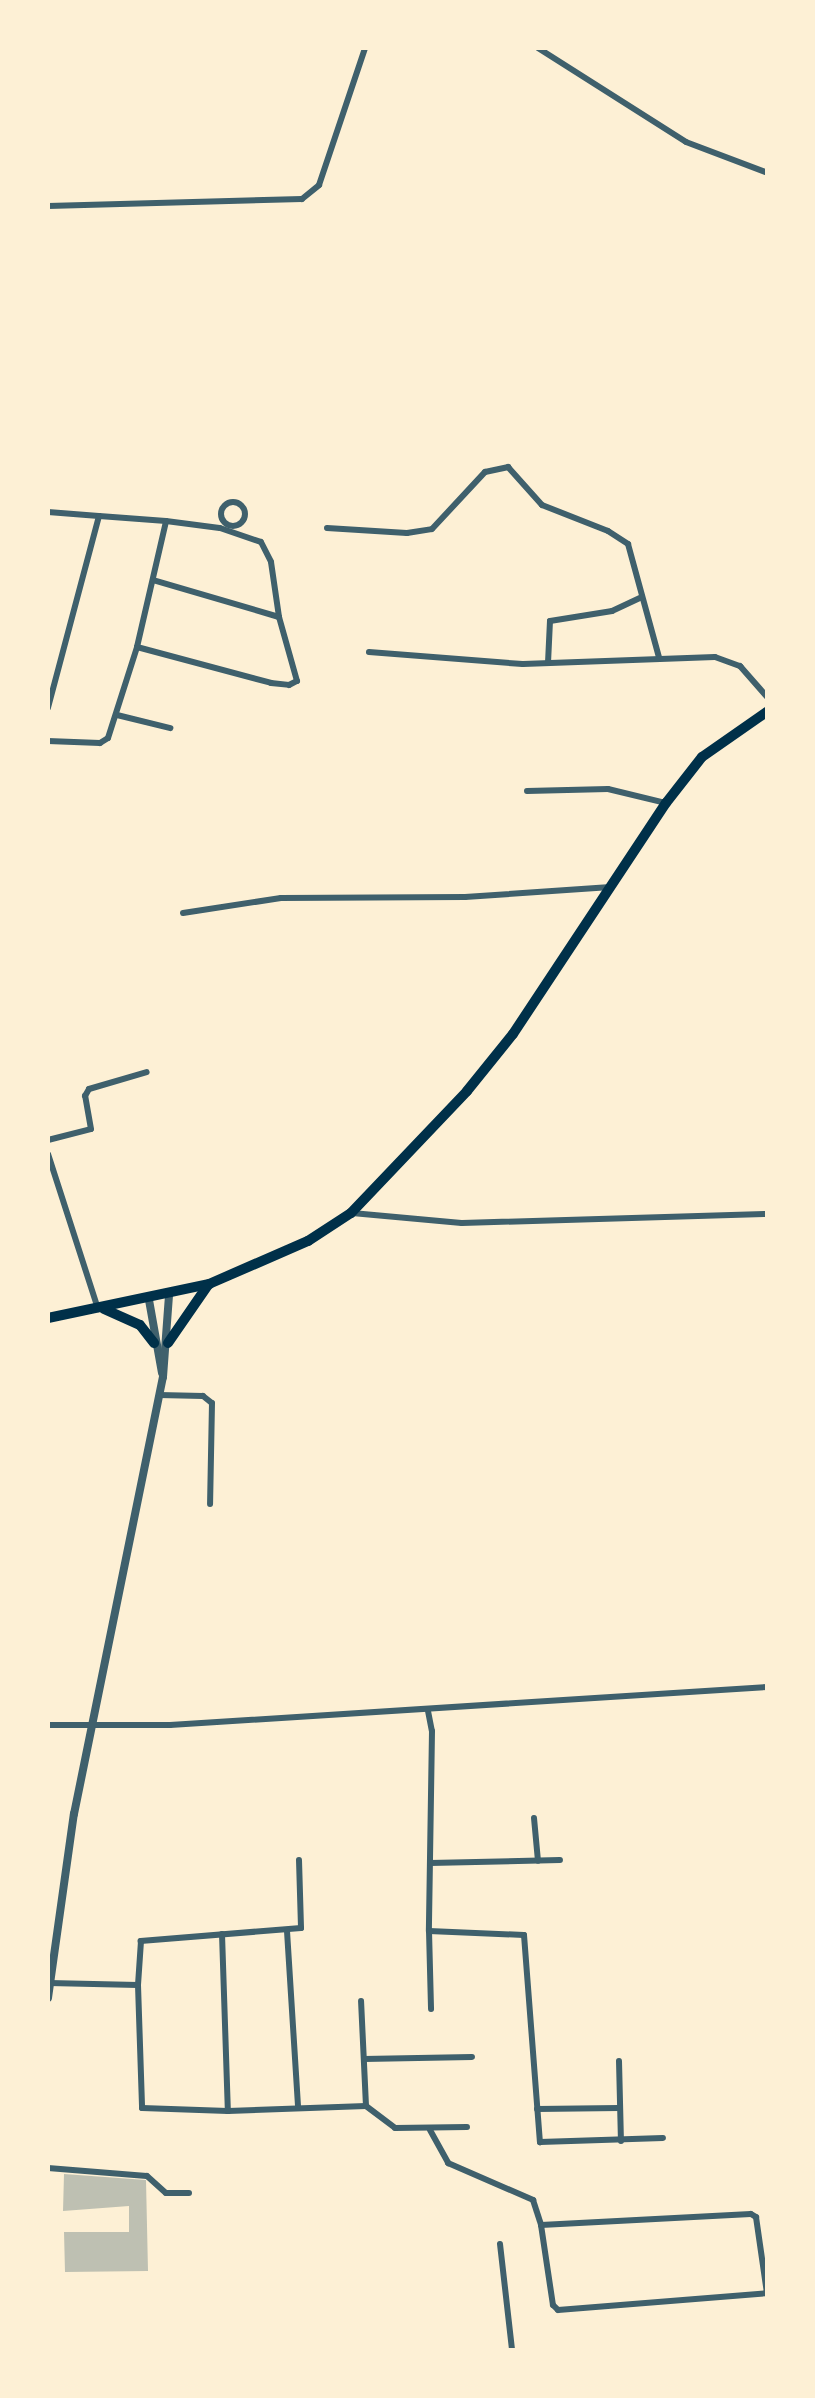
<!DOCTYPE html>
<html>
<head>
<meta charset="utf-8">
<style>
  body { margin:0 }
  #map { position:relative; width:815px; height:2398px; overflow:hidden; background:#fdf0d5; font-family:"Varela Round",sans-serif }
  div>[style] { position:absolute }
  .building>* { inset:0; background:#bec0b2 }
  .minor>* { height:6px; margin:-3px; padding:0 3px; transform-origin:3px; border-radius:3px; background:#3f606c }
  .minor>.ring { margin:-3px; padding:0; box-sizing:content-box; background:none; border:6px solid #3f606c; border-radius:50% }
  .tertiary>* { height:8px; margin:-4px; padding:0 4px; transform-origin:4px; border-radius:4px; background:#3f606c }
  .trunk>* { height:10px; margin:-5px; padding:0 5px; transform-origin:5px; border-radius:5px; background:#003049 }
  span { translate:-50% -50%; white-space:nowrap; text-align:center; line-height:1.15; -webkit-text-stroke:8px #fdf0d5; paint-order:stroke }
  .frame { position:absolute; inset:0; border:50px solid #fdf0d5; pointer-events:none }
</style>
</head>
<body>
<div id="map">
  <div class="building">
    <div style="clip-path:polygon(64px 2174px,146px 2180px,148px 2271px,65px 2272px,64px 2232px,129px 2232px,129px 2206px,63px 2211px)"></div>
  </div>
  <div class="minor">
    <div style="left:538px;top:48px;width:175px;rotate:32.4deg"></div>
    <div style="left:686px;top:142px;width:88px;rotate:20.7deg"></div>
    <div style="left:48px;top:206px;width:254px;rotate:-1.6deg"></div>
    <div style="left:302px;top:199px;width:22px;rotate:-39deg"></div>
    <div style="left:319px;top:185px;width:145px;rotate:-71.4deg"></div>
    <div class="ring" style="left:221px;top:502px;width:18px;height:18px"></div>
    <div style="left:48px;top:512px;width:51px;rotate:4.5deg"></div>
    <div style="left:99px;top:516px;width:199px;rotate:104.9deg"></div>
    <div style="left:166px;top:521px;width:54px;rotate:7.4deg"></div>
    <div style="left:220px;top:528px;width:43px;rotate:18.9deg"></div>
    <div style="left:261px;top:542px;width:22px;rotate:63deg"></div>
    <div style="left:271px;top:562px;width:56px;rotate:81.7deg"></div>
    <div style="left:327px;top:528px;width:80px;rotate:3.6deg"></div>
    <div style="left:407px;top:533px;width:25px;rotate:-9deg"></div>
    <div style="left:432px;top:529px;width:78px;rotate:-47.1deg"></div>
    <div style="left:485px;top:472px;width:24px;rotate:-12deg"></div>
    <div style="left:508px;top:467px;width:51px;rotate:48.2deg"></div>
    <div style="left:542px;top:505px;width:71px;rotate:21.5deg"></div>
    <div style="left:608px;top:531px;width:24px;rotate:33deg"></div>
    <div style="left:628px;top:544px;width:117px;rotate:74.7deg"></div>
    <div style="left:137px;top:647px;width:139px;rotate:15deg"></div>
    <div style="left:271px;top:683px;width:18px;rotate:6deg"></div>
    <div style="left:289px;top:685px;width:9px;rotate:-27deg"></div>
    <div style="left:297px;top:681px;width:66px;rotate:-105.7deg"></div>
    <div style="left:279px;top:617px;width:131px;rotate:-163.6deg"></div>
    <div style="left:369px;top:652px;width:154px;rotate:4.5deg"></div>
    <div style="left:523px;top:664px;width:192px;rotate:-2.1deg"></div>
    <div style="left:715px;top:657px;width:27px;rotate:20deg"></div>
    <div style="left:740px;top:666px;width:43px;rotate:48.8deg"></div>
    <div style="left:548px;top:663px;width:42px;rotate:-87.3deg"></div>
    <div style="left:550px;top:621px;width:63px;rotate:-9.2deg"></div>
    <div style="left:612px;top:611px;width:33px;rotate:-25deg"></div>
    <div style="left:117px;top:715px;width:55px;rotate:13.8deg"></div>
    <div style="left:48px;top:741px;width:52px;rotate:2.2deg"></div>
    <div style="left:100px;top:743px;width:9px;rotate:-32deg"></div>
    <div style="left:108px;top:738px;width:96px;rotate:-72.3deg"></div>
    <div style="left:137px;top:647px;width:129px;rotate:-77deg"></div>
    <div style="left:166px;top:521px;width:67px;rotate:-175.7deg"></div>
    <div style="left:527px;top:791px;width:81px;rotate:-1.4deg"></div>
    <div style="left:608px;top:789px;width:60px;rotate:13.6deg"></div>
    <div style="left:183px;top:913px;width:99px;rotate:-8.7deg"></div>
    <div style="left:281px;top:898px;width:184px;rotate:-0.3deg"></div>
    <div style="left:465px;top:897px;width:146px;rotate:-3.9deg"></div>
    <div style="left:48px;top:1140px;width:44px;rotate:-14.3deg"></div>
    <div style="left:91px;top:1129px;width:34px;rotate:-100deg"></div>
    <div style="left:85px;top:1096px;width:8px;rotate:-60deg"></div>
    <div style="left:89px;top:1089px;width:60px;rotate:-16.3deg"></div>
    <div style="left:48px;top:1154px;width:163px;rotate:72.1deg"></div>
    <div style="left:352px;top:1213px;width:110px;rotate:5.2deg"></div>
    <div style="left:462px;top:1223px;width:306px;rotate:-1.7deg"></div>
    <div style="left:159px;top:1395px;width:44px;rotate:1.3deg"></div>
    <div style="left:203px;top:1396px;width:11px;rotate:38deg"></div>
    <div style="left:212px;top:1403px;width:101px;rotate:91.1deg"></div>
    <div style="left:428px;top:1711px;width:20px;rotate:79deg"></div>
    <div style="left:432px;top:1731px;width:200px;rotate:90.9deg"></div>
    <div style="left:429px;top:1931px;width:95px;rotate:2.4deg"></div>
    <div style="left:524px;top:1935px;width:208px;rotate:85.6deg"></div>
    <div style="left:540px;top:2142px;width:123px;rotate:-1.9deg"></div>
    <div style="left:48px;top:1725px;width:122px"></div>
    <div style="left:170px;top:1725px;width:599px;rotate:-3.64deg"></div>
    <div style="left:534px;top:1818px;width:43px;rotate:84.7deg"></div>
    <div style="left:299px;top:1860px;width:68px;rotate:88.3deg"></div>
    <div style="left:301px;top:1928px;width:161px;rotate:175.4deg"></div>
    <div style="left:141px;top:1941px;width:44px;rotate:93.9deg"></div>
    <div style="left:138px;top:1985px;width:123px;rotate:88.1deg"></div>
    <div style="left:142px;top:2108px;width:86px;rotate:2deg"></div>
    <div style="left:228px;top:2111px;width:138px;rotate:-2.1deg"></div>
    <div style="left:366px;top:2106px;width:105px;rotate:-92.7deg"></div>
    <div style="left:430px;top:1863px;width:130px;rotate:-1.3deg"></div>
    <div style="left:287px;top:1931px;width:177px;rotate:86.4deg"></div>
    <div style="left:429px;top:1931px;width:78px;rotate:88.5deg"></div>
    <div style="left:222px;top:1934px;width:177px;rotate:88.1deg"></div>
    <div style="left:49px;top:1983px;width:89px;rotate:1.3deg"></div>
    <div style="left:364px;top:2059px;width:108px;rotate:-1.1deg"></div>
    <div style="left:619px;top:2061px;width:80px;rotate:88.6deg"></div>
    <div style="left:366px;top:2106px;width:36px;rotate:37deg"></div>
    <div style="left:395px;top:2128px;width:72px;rotate:-0.8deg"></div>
    <div style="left:537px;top:2109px;width:82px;rotate:-0.7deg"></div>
    <div style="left:430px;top:2130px;width:38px;rotate:61deg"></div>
    <div style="left:448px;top:2163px;width:93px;rotate:23.5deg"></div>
    <div style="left:533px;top:2200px;width:26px;rotate:72deg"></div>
    <div style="left:541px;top:2225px;width:81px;rotate:81.5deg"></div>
    <div style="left:553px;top:2305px;width:7px;rotate:45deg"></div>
    <div style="left:558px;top:2310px;width:211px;rotate:-4.6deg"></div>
    <div style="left:48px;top:2168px;width:99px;rotate:4.6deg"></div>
    <div style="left:147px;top:2176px;width:25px;rotate:42deg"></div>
    <div style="left:166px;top:2193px;width:23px"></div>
    <div style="left:541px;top:2225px;width:210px;rotate:-3deg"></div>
    <div style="left:751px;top:2214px;width:6px;rotate:31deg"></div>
    <div style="left:756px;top:2217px;width:77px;rotate:81.8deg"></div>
    <div style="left:500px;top:2244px;width:107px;rotate:83.5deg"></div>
  </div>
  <div class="tertiary">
    <div style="left:149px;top:1300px;width:74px;rotate:79.9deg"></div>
    <div style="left:48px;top:1998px;width:186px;rotate:-82deg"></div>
    <div style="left:74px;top:1814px;width:446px;rotate:-78.5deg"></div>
    <div style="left:163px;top:1377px;width:82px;rotate:-85.8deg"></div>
  </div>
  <div class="trunk">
    <div style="left:104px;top:1309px;width:39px;rotate:24deg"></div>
    <div style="left:140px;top:1325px;width:23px;rotate:52deg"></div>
    <div style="left:48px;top:1318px;width:165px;rotate:-11.9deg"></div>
    <div style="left:209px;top:1284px;width:108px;rotate:-23.5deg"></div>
    <div style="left:308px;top:1241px;width:51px;rotate:-33.1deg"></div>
    <div style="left:351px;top:1213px;width:168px;rotate:-46.4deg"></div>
    <div style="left:467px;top:1091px;width:73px;rotate:-51.1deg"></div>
    <div style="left:513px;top:1034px;width:277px;rotate:-56.5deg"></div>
    <div style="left:666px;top:803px;width:58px;rotate:-52deg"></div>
    <div style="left:702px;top:757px;width:80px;rotate:-34.9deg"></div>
    <div style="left:168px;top:1343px;width:70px;rotate:-55.4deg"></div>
  </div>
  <div class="frame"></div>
</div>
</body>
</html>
